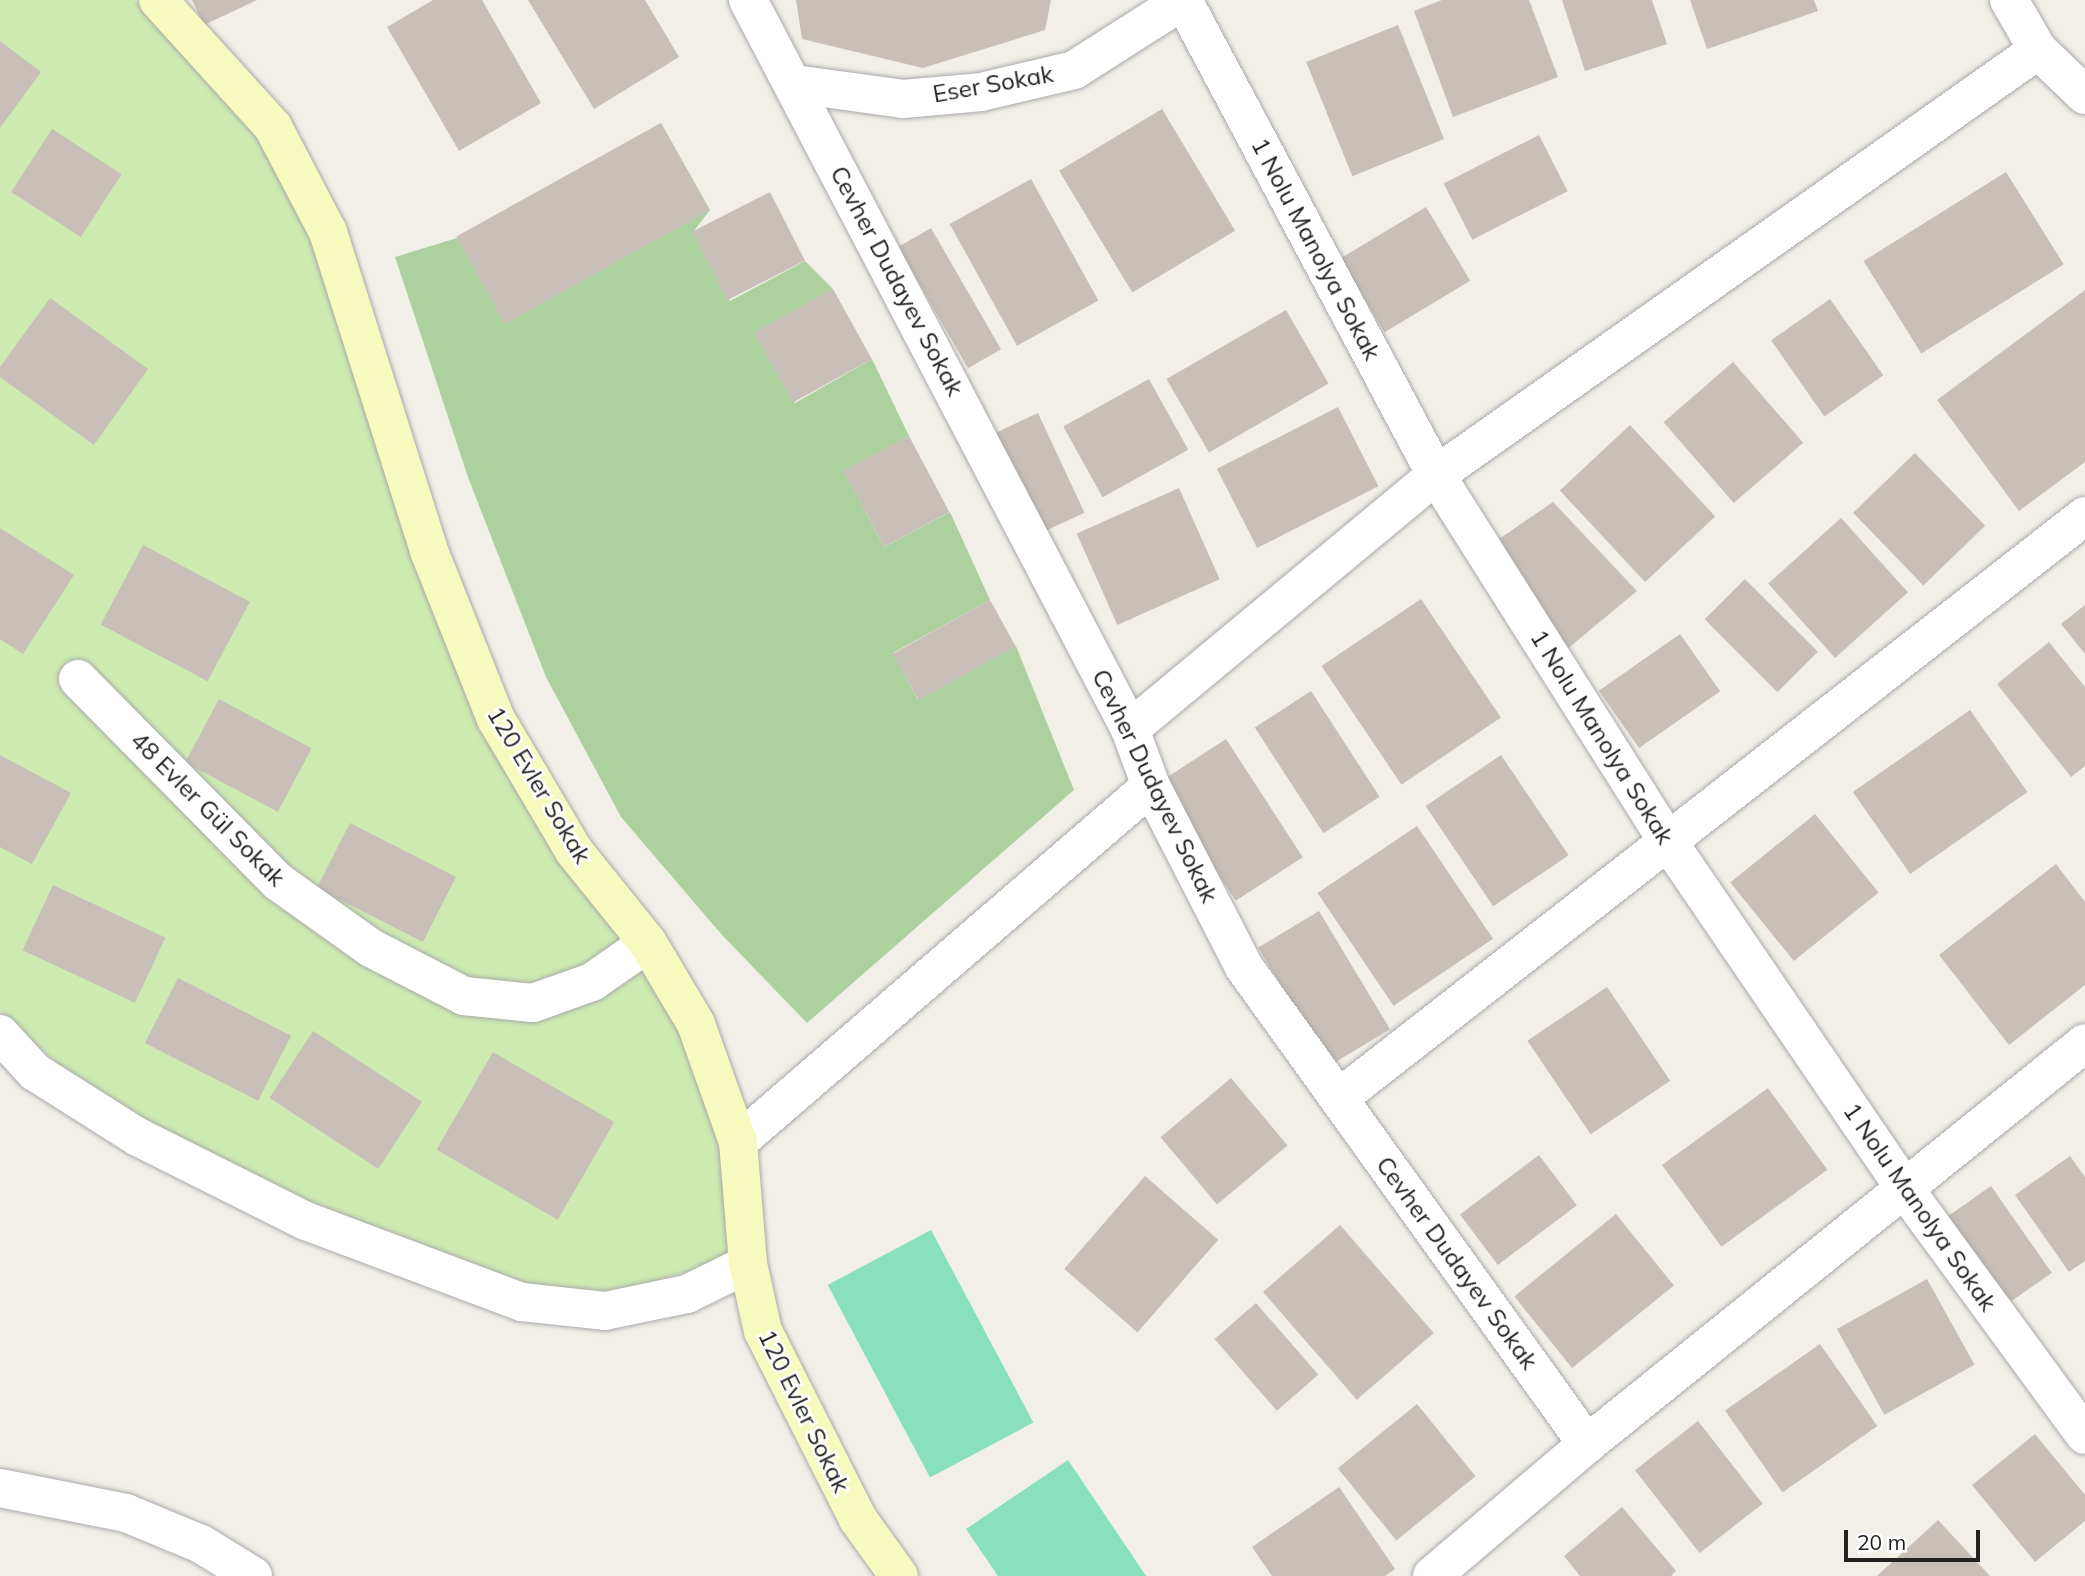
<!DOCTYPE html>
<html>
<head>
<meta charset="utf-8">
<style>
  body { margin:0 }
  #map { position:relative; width:2085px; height:1576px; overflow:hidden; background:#f2efe9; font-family:Mulish,sans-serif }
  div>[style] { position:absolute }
  .grass>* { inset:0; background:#cdebb0 }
  .forest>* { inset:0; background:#add19e }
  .pitch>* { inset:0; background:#88e0be; transform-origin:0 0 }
  .building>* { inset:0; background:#c7bfb8; transform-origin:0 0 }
  .roads { filter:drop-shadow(0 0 2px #a9a9a9) drop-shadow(0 0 2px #a9a9a9) }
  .street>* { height:38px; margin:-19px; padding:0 19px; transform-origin:19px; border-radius:19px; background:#fff }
  .secondary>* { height:38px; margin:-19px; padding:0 19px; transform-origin:19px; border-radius:19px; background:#f7fabf }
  span { translate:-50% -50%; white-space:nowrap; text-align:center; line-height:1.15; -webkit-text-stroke:5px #fff; paint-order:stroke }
  .street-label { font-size:24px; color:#222 }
  .scale { position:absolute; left:1844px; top:1530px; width:136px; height:32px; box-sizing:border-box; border:4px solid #222; border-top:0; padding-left:9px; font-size:21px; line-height:24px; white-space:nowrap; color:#222; -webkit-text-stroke:5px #fff; paint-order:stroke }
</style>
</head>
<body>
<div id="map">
  <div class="grass">
    <div style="clip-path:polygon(0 0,134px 0,217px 62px,310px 235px,488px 738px,656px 982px,708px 1094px,728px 1193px,728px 1260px,601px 1296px,513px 1280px,357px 1227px,100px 1102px,0 1012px)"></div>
  </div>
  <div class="forest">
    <div style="clip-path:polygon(661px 123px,710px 210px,693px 232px,730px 301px,805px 261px,833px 289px,756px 334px,795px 403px,872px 359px,909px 436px,844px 471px,884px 547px,950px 512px,990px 600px,893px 653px,918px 700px,1016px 646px,1074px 790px,807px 1023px,722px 935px,621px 817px,546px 677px,469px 480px,395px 257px,457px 238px)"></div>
  </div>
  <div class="pitch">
    <div style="left:931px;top:1230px;width:218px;height:117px;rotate:62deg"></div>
    <div style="clip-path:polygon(1068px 1460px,1146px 1576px,998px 1576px,966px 1529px)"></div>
  </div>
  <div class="building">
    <div style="clip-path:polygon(192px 0,257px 0,204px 25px)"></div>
    <div style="clip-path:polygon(433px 0,482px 0,541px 103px,459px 151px,387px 27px)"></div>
    <div style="clip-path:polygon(528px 0,645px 0,679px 57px,594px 109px)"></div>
    <div style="clip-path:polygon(796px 0,1051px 0,1045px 30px,923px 68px,802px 39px)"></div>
    <div style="clip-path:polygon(1442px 0,1529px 0,1558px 77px,1453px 117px,1414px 11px)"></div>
    <div style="clip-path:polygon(1562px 0,1652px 0,1667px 44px,1585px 71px)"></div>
    <div style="clip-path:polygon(1690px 0,1814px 0,1818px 11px,1707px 49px)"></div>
    <div style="left:1398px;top:25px;width:123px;height:99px;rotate:68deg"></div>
    <div style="clip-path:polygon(0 41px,41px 72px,0 128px)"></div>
    <div style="left:1162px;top:109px;width:142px;height:120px;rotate:59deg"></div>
    <div style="left:661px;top:123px;width:100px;height:234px;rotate:61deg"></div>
    <div style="left:52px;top:129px;width:83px;height:75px;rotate:33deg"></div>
    <div style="left:1539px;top:135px;width:63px;height:107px;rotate:63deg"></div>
    <div style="left:2006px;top:172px;width:109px;height:168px;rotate:58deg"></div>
    <div style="left:1031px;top:179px;width:139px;height:93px;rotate:61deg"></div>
    <div style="left:770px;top:192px;width:77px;height:87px;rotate:63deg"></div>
    <div style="left:1426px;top:207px;width:86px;height:100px;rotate:59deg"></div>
    <div style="left:931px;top:228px;width:140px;height:38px;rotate:60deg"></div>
    <div style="left:833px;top:289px;width:80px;height:90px;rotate:61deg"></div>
    <div style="clip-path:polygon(2085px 290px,2085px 462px,2019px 511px,1937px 400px)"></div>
    <div style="clip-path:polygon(50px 298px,148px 369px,94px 445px,0 377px,0 367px)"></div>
    <div style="left:1830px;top:299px;width:93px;height:72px;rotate:55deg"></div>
    <div style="left:1286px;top:310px;width:85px;height:138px;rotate:60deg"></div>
    <div style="left:1733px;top:362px;width:107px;height:92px;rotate:49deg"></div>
    <div style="left:1149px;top:379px;width:81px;height:98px;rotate:61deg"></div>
    <div style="left:1338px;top:407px;width:89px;height:136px;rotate:63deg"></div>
    <div style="left:1038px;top:413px;width:110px;height:50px;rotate:65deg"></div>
    <div style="left:1630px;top:425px;width:125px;height:96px;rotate:47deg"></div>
    <div style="left:909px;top:436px;width:86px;height:74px;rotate:62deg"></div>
    <div style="left:1915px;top:453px;width:101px;height:86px;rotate:46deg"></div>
    <div style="left:1179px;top:488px;width:100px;height:112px;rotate:66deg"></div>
    <div style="clip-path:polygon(1553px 502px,1637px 591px,1566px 650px,1496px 541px)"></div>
    <div style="left:1841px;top:518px;width:100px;height:98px;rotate:48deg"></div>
    <div style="clip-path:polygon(0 528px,74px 575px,23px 654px,0 639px)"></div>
    <div style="left:143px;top:545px;width:121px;height:90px;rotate:28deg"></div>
    <div style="left:1745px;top:579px;width:103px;height:57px;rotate:45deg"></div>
    <div style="left:1421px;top:599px;width:143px;height:120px;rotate:56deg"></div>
    <div style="left:990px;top:600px;width:53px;height:111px;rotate:61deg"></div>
    <div style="clip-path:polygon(2085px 605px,2085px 654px,2061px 624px)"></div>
    <div style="left:1680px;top:634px;width:70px;height:99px;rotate:55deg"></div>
    <div style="clip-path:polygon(2049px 642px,2085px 687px,2085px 766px,2071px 777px,1997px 684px)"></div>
    <div style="left:1311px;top:691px;width:126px;height:67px;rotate:57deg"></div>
    <div style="left:219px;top:699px;width:105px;height:72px;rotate:28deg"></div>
    <div style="left:1970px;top:710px;width:100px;height:143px;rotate:55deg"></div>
    <div style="left:1226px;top:739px;width:141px;height:80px;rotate:57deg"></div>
    <div style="clip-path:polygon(0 755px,71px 793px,32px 864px,0 847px)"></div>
    <div style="left:1501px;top:755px;width:121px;height:91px;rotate:56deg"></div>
    <div style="left:1815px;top:814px;width:101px;height:109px;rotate:51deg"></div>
    <div style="left:350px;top:823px;width:119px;height:73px;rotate:27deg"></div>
    <div style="left:1417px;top:826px;width:136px;height:120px;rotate:56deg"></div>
    <div style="clip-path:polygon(2056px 864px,2085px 902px,2085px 985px,2009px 1045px,1939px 955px)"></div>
    <div style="left:53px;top:885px;width:124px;height:72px;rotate:25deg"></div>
    <div style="left:1319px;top:911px;width:138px;height:71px;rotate:59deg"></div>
    <div style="left:178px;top:978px;width:127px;height:73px;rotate:27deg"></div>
    <div style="left:1607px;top:987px;width:113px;height:96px;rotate:56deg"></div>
    <div style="left:313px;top:1031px;width:130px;height:80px;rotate:33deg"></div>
    <div style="left:493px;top:1052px;width:140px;height:113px;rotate:30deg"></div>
    <div style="left:1231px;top:1078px;width:88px;height:92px;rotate:50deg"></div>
    <div style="left:1768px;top:1088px;width:101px;height:131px;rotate:54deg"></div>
    <div style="left:1539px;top:1155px;width:63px;height:99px;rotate:53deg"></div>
    <div style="clip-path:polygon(2070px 1156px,2085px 1177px,2085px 1261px,2069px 1272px,2015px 1195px)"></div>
    <div style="left:1145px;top:1176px;width:97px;height:123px;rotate:41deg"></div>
    <div style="left:1991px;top:1186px;width:106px;height:60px;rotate:55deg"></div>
    <div style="left:1616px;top:1214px;width:92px;height:131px;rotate:51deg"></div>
    <div style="left:1340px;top:1225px;width:143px;height:102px;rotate:49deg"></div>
    <div style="left:1927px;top:1279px;width:98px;height:103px;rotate:61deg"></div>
    <div style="left:1256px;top:1303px;width:95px;height:55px;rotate:49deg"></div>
    <div style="left:1820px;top:1344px;width:100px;height:116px;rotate:55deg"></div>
    <div style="left:1417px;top:1404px;width:93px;height:102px;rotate:51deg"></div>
    <div style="left:1698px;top:1421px;width:105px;height:80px;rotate:52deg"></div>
    <div style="clip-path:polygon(2035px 1434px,2085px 1495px,2085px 1521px,2035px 1562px,1972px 1485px)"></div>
    <div style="clip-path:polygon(1339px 1487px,1395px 1569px,1385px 1576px,1272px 1576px,1252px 1547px)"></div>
    <div style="clip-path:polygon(1622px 1507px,1676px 1571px,1671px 1576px,1580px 1576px,1564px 1556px)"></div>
    <div style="clip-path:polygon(1938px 1520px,1990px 1576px,1877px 1576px)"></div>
  </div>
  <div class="roads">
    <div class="street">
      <div style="left:748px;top:0;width:823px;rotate:62.35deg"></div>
      <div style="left:1130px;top:729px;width:61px;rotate:69.8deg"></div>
      <div style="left:1151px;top:786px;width:203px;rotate:62.8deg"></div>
      <div style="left:1244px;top:967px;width:588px;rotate:54.28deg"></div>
      <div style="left:1183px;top:0;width:538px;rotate:61.96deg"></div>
      <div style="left:1436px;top:475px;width:432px;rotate:57.7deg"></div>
      <div style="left:1667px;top:840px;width:421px;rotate:55.7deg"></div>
      <div style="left:1904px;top:1188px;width:306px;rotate:53.8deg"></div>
      <div style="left:2009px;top:0;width:58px;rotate:59.9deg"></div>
      <div style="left:2038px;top:50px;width:65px;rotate:43.8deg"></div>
      <div style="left:794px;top:84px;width:110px;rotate:7.8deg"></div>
      <div style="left:903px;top:99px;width:78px;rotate:-5.1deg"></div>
      <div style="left:981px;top:92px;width:96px;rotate:-13.3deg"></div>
      <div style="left:1074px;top:70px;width:130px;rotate:-32.5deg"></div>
      <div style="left:78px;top:679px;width:284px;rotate:45.4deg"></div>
      <div style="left:277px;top:881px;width:115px;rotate:35.5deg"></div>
      <div style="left:371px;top:948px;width:105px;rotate:27.3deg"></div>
      <div style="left:464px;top:996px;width:69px;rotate:5.8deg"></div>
      <div style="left:533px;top:1003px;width:63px;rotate:-19.6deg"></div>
      <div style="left:592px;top:982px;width:68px;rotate:-34.9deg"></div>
      <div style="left:1130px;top:729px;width:398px;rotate:-39.7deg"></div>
      <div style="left:1436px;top:475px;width:737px;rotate:-35.22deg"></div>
      <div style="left:0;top:1034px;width:52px;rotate:47.4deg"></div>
      <div style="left:35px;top:1072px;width:122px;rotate:32.3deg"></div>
      <div style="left:138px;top:1137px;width:188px;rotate:26.6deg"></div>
      <div style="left:306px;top:1221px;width:231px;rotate:20.6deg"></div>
      <div style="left:522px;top:1302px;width:83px;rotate:6.2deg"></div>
      <div style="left:605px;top:1311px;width:84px;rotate:-11.7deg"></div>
      <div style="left:687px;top:1294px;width:68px;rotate:-26.2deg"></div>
      <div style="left:1339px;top:1098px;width:946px;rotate:-37.96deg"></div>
      <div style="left:738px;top:1142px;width:545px;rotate:-40.76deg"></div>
      <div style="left:0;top:1488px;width:128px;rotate:11.2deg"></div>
      <div style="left:126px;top:1513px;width:81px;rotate:22.5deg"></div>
      <div style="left:201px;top:1544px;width:61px;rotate:31.6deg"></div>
      <div style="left:1432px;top:1576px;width:204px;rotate:-40.4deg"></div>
      <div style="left:1587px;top:1444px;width:639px;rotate:-38.84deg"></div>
    </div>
    <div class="secondary">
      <div style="left:158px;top:0;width:171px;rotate:47.8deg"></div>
      <div style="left:273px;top:127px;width:119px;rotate:62.4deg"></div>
      <div style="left:328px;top:232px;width:335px;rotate:72.4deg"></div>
      <div style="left:429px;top:551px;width:181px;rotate:68.3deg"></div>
      <div style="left:496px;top:719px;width:153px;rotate:59.4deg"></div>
      <div style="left:574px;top:851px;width:118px;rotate:51.2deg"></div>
      <div style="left:648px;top:943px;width:94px;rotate:59.3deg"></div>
      <div style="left:696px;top:1024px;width:125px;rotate:70.4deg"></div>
      <div style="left:738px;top:1142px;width:122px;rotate:85.3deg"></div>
      <div style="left:748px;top:1264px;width:69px;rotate:77.4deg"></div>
      <div style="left:763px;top:1331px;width:211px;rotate:63.2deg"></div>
      <div style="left:858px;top:1519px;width:70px;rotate:54.3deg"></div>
    </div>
  </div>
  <div class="street-label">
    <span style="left:993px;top:84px;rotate:-10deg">Eser Sokak</span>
    <span style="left:1316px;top:249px;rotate:62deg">1 Nolu Manolya Sokak</span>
    <span style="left:897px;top:281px;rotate:62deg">Cevher Dudayev Sokak</span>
    <span style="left:1602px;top:737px;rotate:58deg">1 Nolu Manolya Sokak</span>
    <span style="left:539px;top:785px;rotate:59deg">120 Evler Sokak</span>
    <span style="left:1155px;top:786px;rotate:64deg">Cevher Dudayev Sokak</span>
    <span style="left:208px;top:809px;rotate:45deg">48 Evler Gül Sokak</span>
    <span style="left:1920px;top:1207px;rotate:55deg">1 Nolu Manolya Sokak</span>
    <span style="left:1457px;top:1263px;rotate:54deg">Cevher Dudayev Sokak</span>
    <span style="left:804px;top:1411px;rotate:64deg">120 Evler Sokak</span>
  </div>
  <div class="scale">20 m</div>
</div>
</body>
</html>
